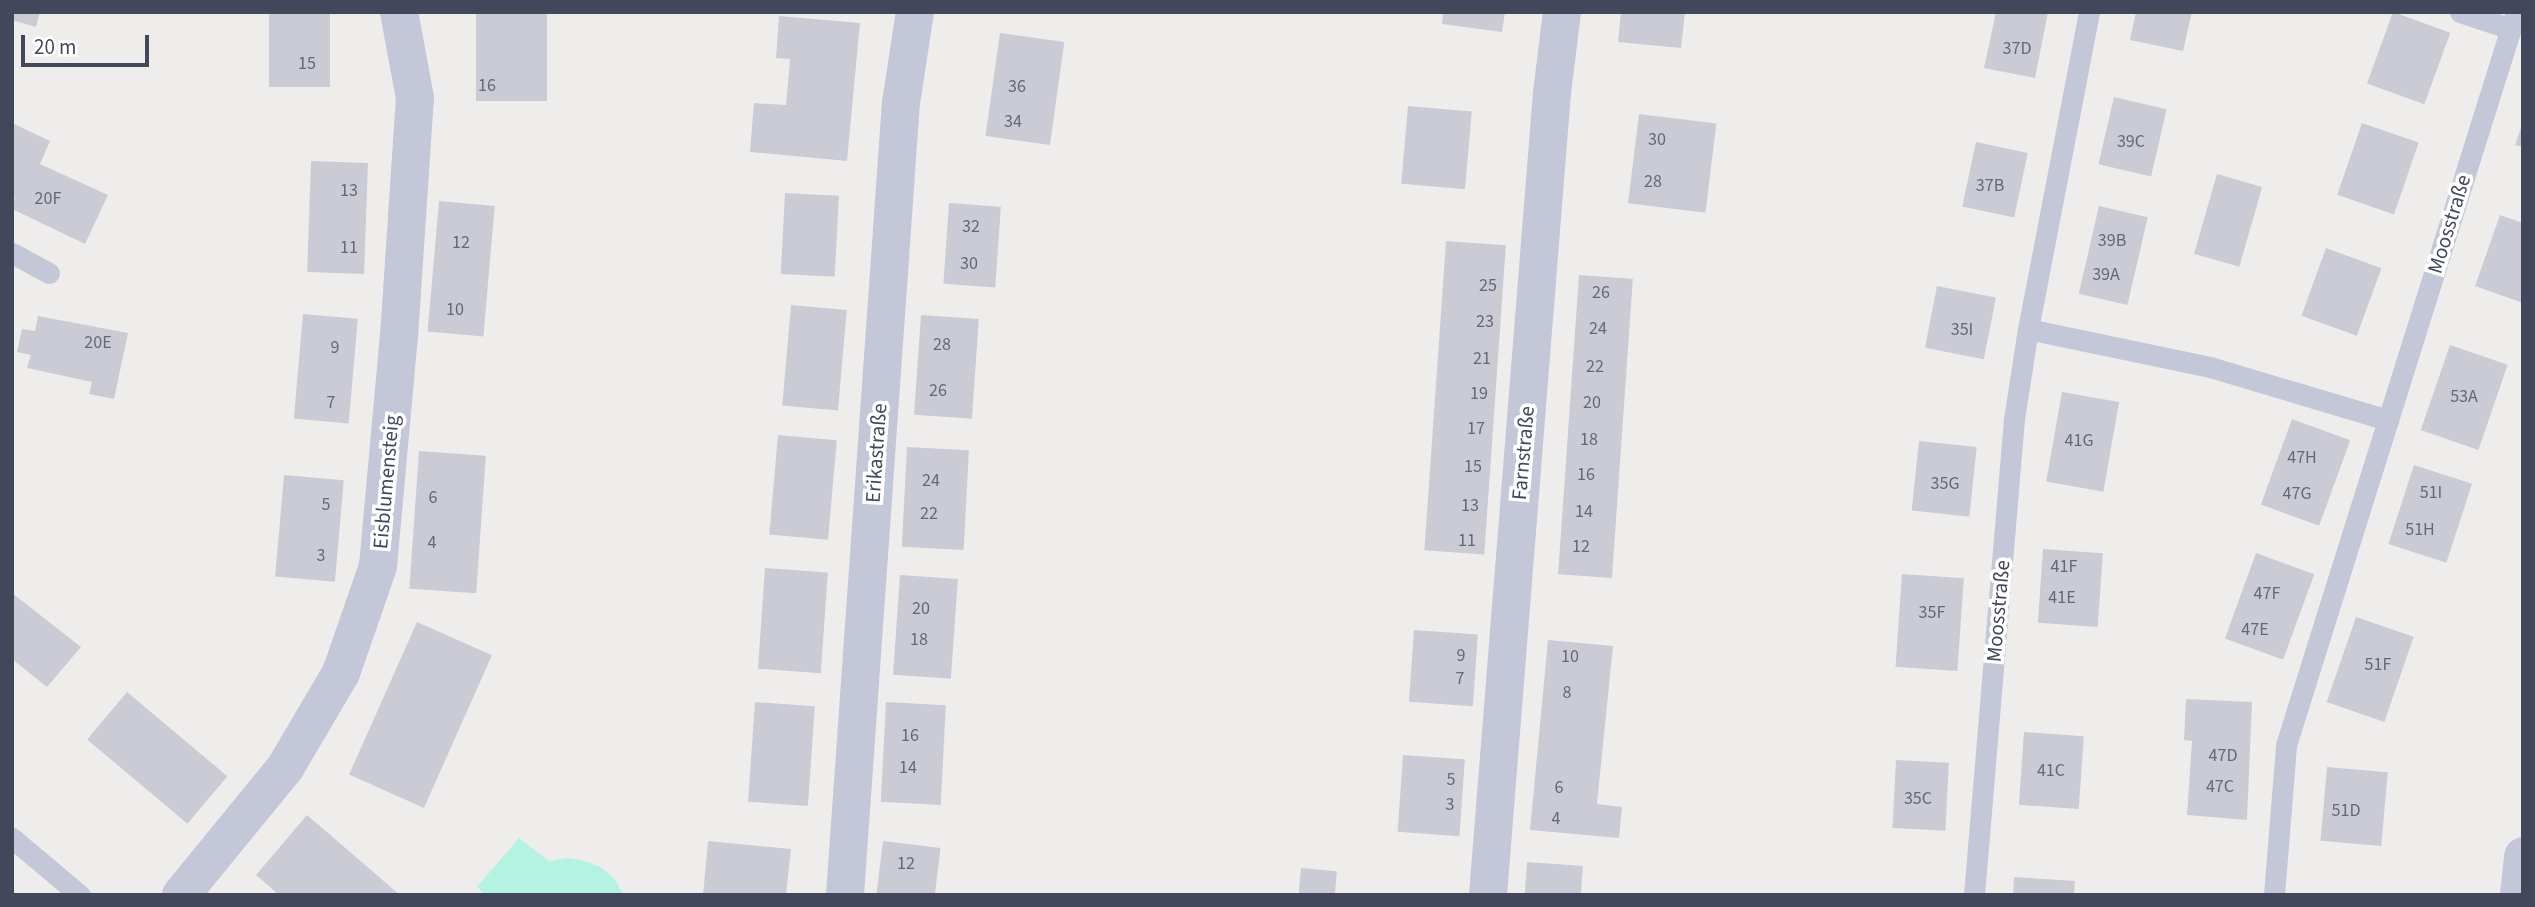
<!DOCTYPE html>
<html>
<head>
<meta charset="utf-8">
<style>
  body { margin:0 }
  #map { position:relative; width:2535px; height:907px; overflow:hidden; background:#efedeb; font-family:"Source Sans 3",sans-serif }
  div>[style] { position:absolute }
  .green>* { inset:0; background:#b4f3e2 }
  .building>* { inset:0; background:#cbcbd5; transform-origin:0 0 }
  .lane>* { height:21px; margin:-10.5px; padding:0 10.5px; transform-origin:10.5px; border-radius:10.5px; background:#c3c7d8 }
  .street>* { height:38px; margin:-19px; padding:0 19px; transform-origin:19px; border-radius:19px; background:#c3c7d8 }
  span { translate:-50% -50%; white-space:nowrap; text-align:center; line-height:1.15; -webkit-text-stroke:7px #fff; paint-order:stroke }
  .number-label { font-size:18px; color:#64687a }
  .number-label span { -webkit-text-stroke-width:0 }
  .street-label { font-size:21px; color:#42475b }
  .frame { position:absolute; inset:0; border:14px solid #42475b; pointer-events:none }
  .scale { position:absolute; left:21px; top:35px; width:128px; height:32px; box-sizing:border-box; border:4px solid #42475b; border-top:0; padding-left:9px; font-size:21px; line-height:24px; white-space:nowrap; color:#42475b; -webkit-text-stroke:5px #fff; paint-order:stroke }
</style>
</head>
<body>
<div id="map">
  <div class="green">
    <div style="clip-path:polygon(519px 838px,549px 861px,567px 858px,585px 861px,602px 868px,615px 880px,624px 895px,486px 895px,477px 887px)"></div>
  </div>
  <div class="building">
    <div style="clip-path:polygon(12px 12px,40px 12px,36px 27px,12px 20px)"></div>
    <div style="left:269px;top:12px;width:61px;height:75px"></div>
    <div style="left:476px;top:12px;width:71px;height:89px"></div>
    <div style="clip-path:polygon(1443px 12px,1505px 12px,1502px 32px,1442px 24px)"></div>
    <div style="clip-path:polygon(1621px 12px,1685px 12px,1681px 48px,1618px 42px)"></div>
    <div style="clip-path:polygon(1996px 12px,2048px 12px,2035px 78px,1984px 68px)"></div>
    <div style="clip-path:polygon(2136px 12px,2192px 12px,2183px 51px,2130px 40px)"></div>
    <div style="left:2393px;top:12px;width:61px;height:76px;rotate:20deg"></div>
    <div style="clip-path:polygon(779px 16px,860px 23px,847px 161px,750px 152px,754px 103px,786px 105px,790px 59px,776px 58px)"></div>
    <div style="left:1000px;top:33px;width:65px;height:104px;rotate:8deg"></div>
    <div style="left:2114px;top:97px;width:54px;height:69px;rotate:13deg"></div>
    <div style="left:1408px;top:106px;width:64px;height:78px;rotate:5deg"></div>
    <div style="left:1639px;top:114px;width:78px;height:90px;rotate:7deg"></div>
    <div style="clip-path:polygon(12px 123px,50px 141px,40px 164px,108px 195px,85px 244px,12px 209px,15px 197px,12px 196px)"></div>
    <div style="left:2362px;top:123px;width:60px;height:76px;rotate:19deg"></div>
    <div style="clip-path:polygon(2522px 125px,2523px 125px,2523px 147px,2515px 145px)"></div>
    <div style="left:1976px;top:142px;width:53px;height:66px;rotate:12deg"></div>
    <div style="left:311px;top:161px;width:57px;height:111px;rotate:2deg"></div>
    <div style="left:2217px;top:174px;width:47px;height:83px;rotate:16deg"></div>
    <div style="left:785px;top:193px;width:54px;height:81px;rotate:3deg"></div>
    <div style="left:439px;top:201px;width:56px;height:131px;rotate:5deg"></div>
    <div style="left:949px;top:203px;width:52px;height:81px;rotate:4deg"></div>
    <div style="left:2099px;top:206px;width:50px;height:90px;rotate:13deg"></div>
    <div style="clip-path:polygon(2500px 215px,2523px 223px,2523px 303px,2475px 286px)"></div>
    <div style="left:1446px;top:241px;width:60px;height:310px;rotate:4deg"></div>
    <div style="left:2326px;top:248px;width:59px;height:72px;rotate:20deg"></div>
    <div style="left:1579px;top:275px;width:54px;height:300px;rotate:4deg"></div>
    <div style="left:1937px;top:286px;width:60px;height:63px;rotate:11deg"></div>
    <div style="left:791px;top:305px;width:56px;height:101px;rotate:5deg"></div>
    <div style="left:303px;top:314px;width:55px;height:105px;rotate:5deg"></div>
    <div style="left:921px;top:315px;width:58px;height:100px;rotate:4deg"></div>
    <div style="clip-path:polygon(38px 316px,128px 333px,114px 399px,89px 394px,92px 382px,27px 368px,31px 355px,17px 352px,22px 329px,35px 331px)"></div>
    <div style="left:2450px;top:345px;width:61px;height:90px;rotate:19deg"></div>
    <div style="left:2062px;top:392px;width:58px;height:91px;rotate:10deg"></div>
    <div style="left:2292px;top:419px;width:62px;height:91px;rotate:20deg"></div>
    <div style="left:778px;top:435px;width:59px;height:100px;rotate:5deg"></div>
    <div style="left:1919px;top:441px;width:58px;height:70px;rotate:6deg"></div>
    <div style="left:907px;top:447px;width:62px;height:100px;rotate:3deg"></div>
    <div style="left:419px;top:451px;width:67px;height:138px;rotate:4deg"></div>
    <div style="left:2414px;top:465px;width:61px;height:83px;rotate:18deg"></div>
    <div style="left:284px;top:475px;width:60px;height:102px;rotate:5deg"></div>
    <div style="left:2043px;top:549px;width:60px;height:74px;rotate:4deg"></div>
    <div style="left:2256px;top:553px;width:62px;height:91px;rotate:20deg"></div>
    <div style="left:765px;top:568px;width:63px;height:101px;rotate:4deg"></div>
    <div style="left:1902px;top:574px;width:62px;height:93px;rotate:4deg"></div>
    <div style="left:900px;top:575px;width:58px;height:100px;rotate:4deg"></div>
    <div style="clip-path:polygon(12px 593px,81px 647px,47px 687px,12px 659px)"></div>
    <div style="left:2356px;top:617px;width:61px;height:90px;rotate:19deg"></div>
    <div style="left:417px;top:622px;width:82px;height:167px;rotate:24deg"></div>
    <div style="left:1414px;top:630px;width:64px;height:72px;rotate:4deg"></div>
    <div style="clip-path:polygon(1548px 640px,1613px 646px,1597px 804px,1622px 807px,1619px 838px,1530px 830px)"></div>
    <div style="left:127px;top:692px;width:131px;height:62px;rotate:40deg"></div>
    <div style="clip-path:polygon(2186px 699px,2252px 702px,2247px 820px,2187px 815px,2192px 741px,2184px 740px)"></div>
    <div style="left:755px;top:702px;width:60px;height:100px;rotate:4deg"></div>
    <div style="left:886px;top:702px;width:60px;height:100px;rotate:3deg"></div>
    <div style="left:2024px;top:732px;width:60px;height:73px;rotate:4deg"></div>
    <div style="left:1403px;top:755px;width:62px;height:77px;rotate:4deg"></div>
    <div style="left:1896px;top:760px;width:53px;height:68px;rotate:3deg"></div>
    <div style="left:2327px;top:767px;width:61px;height:74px;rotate:5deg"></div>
    <div style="clip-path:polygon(307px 815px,400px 895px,279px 895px,256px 875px)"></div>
    <div style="clip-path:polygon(708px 841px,791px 849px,786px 895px,703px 895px)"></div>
    <div style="left:883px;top:841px;width:58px;height:54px;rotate:7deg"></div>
    <div style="left:1527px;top:862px;width:56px;height:33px;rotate:4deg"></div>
    <div style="left:1301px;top:868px;width:36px;height:27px;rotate:5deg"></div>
    <div style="clip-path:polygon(2014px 877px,2075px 881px,2074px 895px,2013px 895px)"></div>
  </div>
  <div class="lane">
    <div style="left:2460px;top:12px;width:54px;rotate:18.4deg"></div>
    <div style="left:12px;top:253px;width:42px;rotate:28.4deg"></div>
    <div style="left:2028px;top:329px;width:186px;rotate:11.8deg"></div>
    <div style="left:2210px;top:367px;width:186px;rotate:16.6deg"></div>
    <div style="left:12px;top:838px;width:89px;rotate:40deg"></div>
    <div style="left:1974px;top:895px;width:478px;rotate:-85.2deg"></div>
    <div style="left:2014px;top:419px;width:91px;rotate:-81.2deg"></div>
    <div style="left:2028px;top:329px;width:323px;rotate:-79.1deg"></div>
    <div style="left:2274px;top:895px;width:150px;rotate:-85.4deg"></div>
    <div style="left:2286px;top:745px;width:768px;rotate:-72.58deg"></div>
  </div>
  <div class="street">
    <div style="left:181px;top:895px;width:164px;rotate:-50.7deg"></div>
    <div style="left:285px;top:768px;width:110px;rotate:-59.5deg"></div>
    <div style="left:341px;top:673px;width:113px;rotate:-70.9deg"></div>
    <div style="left:378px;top:566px;width:230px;rotate:-84.8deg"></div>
    <div style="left:399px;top:337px;width:240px;rotate:-86.2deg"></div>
    <div style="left:415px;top:98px;width:87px;rotate:-100.5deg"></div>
    <div style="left:845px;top:895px;width:794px;rotate:-85.96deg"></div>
    <div style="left:901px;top:103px;width:92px;rotate:-81.3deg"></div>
    <div style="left:1488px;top:895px;width:805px;rotate:-85.44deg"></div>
    <div style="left:1552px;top:93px;width:82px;rotate:-83deg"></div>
    <div style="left:2519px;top:895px;width:39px;rotate:-84deg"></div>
  </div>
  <div class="number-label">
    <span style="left:2017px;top:49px">37D</span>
    <span style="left:307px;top:64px">15</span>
    <span style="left:487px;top:86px">16</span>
    <span style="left:1017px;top:87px">36</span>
    <span style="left:1013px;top:122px">34</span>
    <span style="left:1657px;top:140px">30</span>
    <span style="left:2131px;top:142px">39C</span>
    <span style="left:1653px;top:182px">28</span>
    <span style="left:1990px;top:186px">37B</span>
    <span style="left:349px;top:191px">13</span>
    <span style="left:48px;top:199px">20F</span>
    <span style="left:971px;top:227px">32</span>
    <span style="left:2112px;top:241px">39B</span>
    <span style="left:461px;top:243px">12</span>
    <span style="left:349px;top:248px">11</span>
    <span style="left:969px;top:264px">30</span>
    <span style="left:2106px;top:275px">39A</span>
    <span style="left:1488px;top:286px">25</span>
    <span style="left:1601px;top:293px">26</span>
    <span style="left:455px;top:310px">10</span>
    <span style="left:1485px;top:322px">23</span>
    <span style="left:1598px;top:329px">24</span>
    <span style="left:1962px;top:330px">35I</span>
    <span style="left:98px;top:343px">20E</span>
    <span style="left:942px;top:345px">28</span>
    <span style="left:335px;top:348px">9</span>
    <span style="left:1482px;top:359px">21</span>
    <span style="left:1595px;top:367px">22</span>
    <span style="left:938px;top:391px">26</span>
    <span style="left:1479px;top:394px">19</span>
    <span style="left:2464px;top:397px">53A</span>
    <span style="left:331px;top:403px">7</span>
    <span style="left:1592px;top:403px">20</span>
    <span style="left:1476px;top:429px">17</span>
    <span style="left:1589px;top:440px">18</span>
    <span style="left:2079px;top:441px">41G</span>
    <span style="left:2302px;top:458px">47H</span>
    <span style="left:1473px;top:467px">15</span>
    <span style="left:1586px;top:475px">16</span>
    <span style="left:931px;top:481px">24</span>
    <span style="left:1945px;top:484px">35G</span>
    <span style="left:2431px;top:493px">51I</span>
    <span style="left:2297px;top:494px">47G</span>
    <span style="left:433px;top:498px">6</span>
    <span style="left:326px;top:505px">5</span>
    <span style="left:1470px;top:506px">13</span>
    <span style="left:1584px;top:512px">14</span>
    <span style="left:929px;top:514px">22</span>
    <span style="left:2420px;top:530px">51H</span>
    <span style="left:1467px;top:541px">11</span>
    <span style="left:432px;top:543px">4</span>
    <span style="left:1581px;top:547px">12</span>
    <span style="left:321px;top:556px">3</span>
    <span style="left:2064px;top:567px">41F</span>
    <span style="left:2267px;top:594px">47F</span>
    <span style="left:2062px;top:598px">41E</span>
    <span style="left:921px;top:609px">20</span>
    <span style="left:1932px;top:613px">35F</span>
    <span style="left:2255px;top:630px">47E</span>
    <span style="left:919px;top:640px">18</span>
    <span style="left:1461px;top:656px">9</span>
    <span style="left:1570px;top:657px">10</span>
    <span style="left:2378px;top:665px">51F</span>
    <span style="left:1460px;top:679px">7</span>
    <span style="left:1567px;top:693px">8</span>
    <span style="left:910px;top:736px">16</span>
    <span style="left:2223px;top:756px">47D</span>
    <span style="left:908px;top:768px">14</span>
    <span style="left:2051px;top:771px">41C</span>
    <span style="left:1451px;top:780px">5</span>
    <span style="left:2220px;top:787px">47C</span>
    <span style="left:1559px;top:788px">6</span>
    <span style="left:1918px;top:799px">35C</span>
    <span style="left:1450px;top:805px">3</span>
    <span style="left:2346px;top:811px">51D</span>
    <span style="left:1556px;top:819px">4</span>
    <span style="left:906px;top:864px">12</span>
  </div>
  <div class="street-label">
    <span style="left:2449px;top:224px;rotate:-73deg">Moosstraße</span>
    <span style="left:876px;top:453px;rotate:-86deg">Erikastraße</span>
    <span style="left:1523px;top:453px;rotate:-85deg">Farnstraße</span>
    <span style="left:386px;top:482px;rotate:-85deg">Eisblumensteig</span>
    <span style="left:1998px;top:611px;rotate:-85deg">Moosstraße</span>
  </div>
  <div class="frame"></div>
  <div class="scale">20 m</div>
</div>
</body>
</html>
